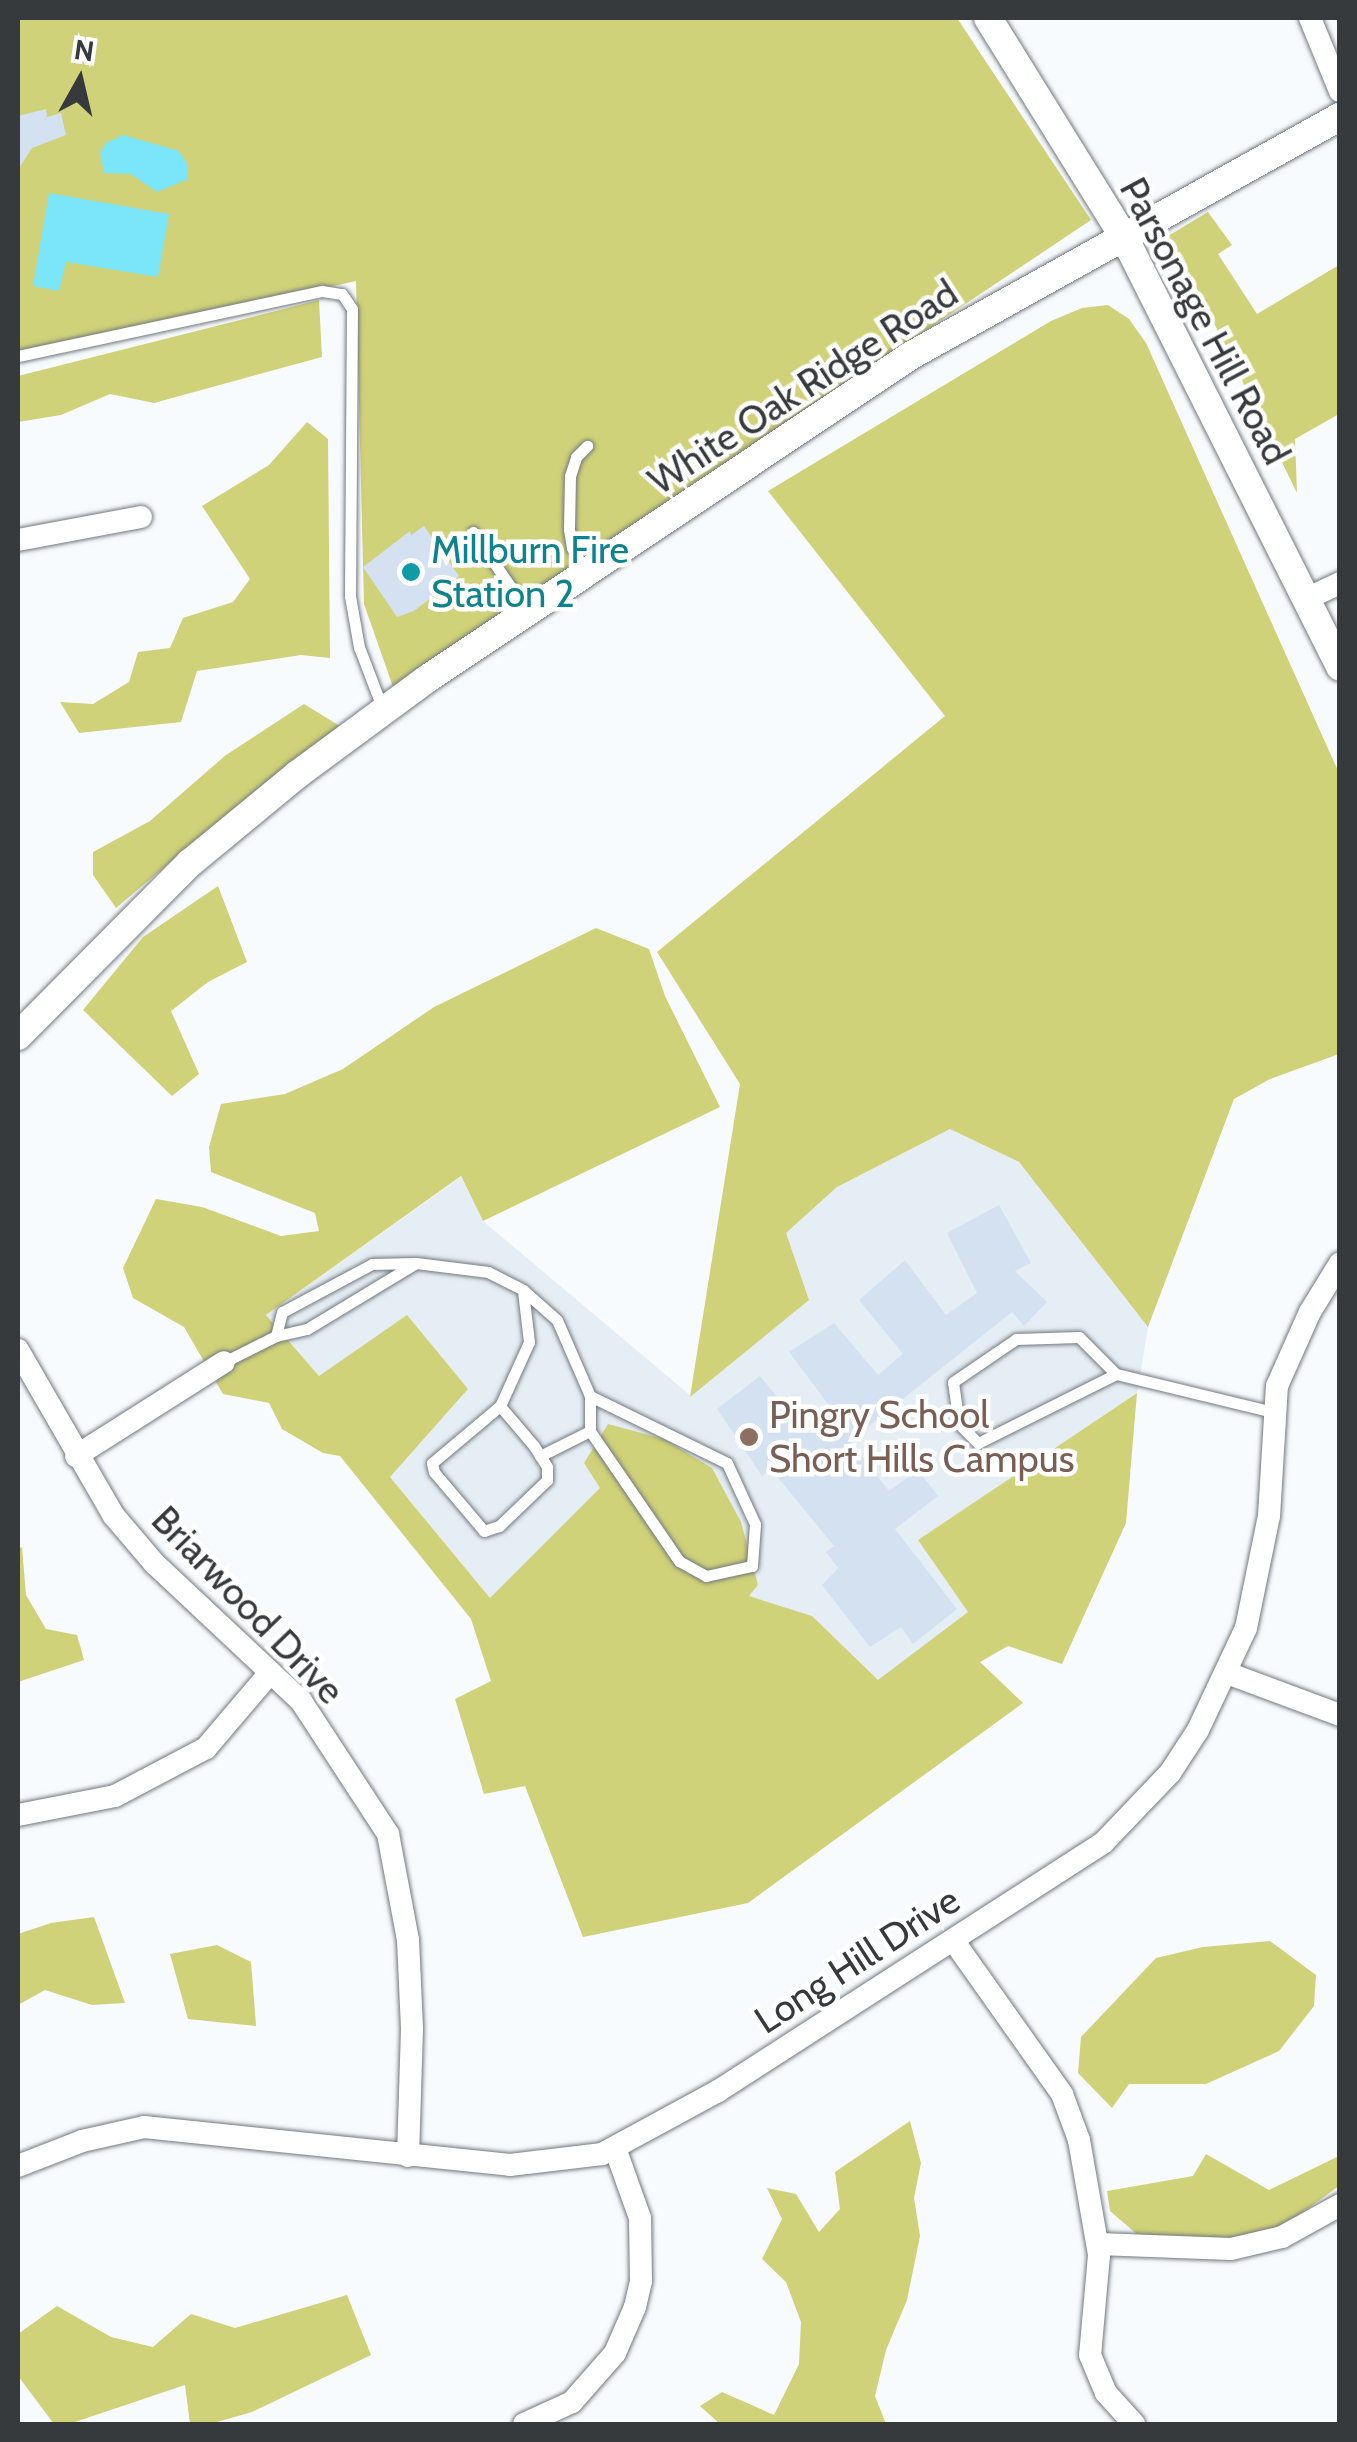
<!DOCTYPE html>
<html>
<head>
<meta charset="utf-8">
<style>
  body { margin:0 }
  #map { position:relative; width:1357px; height:2442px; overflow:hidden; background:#f8fbfe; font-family:Cabin,sans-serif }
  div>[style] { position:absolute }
  .built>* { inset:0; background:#e6eef5 }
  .green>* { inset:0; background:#cfd278 }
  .water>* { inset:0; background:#7be5fa }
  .building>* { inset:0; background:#d3e1f0 }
  .roads { filter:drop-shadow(0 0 2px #72787f) drop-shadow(0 0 2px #72787f) }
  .service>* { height:11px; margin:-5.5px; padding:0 5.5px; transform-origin:5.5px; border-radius:5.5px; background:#fff }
  .minor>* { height:22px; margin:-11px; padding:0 11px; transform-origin:11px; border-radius:11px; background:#fff }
  .tertiary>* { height:28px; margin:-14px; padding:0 14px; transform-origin:14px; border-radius:14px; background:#fff }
  .dots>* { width:28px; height:28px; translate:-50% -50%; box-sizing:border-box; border:5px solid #fff; border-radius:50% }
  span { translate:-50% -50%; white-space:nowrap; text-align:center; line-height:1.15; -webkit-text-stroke:9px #fff; paint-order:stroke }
  .street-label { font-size:38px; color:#373a3d }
  .culture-label { font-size:38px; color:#0d838f }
  .left { translate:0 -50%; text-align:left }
  .education-label { font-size:38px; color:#785e54 }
  .frame { position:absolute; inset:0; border:20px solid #373a3d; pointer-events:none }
  .north { position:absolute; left:30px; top:30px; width:100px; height:100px; -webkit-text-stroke:8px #fff; paint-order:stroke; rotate:8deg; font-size:28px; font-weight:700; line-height:40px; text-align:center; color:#373a3d }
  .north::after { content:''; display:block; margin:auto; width:35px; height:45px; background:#373a3d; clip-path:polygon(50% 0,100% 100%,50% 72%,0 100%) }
</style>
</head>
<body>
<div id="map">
  <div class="built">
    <div style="clip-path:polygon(950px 1129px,1019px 1162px,1148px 1327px,1137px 1393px,918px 1540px,968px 1612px,878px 1681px,811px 1616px,741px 1594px,491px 1599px,389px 1476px,468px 1388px,319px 1376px,266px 1315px,461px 1177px,483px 1221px,691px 1396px,786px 1233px,837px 1187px)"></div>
  </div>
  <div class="green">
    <div style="clip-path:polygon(18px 18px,957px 18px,1091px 220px,393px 687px,364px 604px,356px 281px,18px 356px)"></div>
    <div style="clip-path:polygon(1208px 212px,1232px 245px,1218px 254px,1257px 314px,1339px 265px,1339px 414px,1295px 439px,1297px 493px,1189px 272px,1183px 275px,1163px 239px)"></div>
    <div style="clip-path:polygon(319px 300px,322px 357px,154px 403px,110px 394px,61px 415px,18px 422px,18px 376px)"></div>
    <div style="clip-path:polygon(1108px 305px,1129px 319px,1146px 343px,1339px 773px,1339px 1054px,1270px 1079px,1234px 1099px,1148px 1327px,1019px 1162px,950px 1129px,837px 1187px,786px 1233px,809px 1300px,690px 1397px,740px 1084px,657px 952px,945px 716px,768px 491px,1051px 321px,1082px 308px)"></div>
    <div style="clip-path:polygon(307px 422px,328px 439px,330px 658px,301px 655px,197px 671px,181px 722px,79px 733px,60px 702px,93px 704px,129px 682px,138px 652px,170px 648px,183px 618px,233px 602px,250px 579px,202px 506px,269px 465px)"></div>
    <div style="clip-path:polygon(304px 704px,343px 728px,238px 805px,116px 908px,93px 875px,93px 852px,150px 821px,226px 755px)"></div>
    <div style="clip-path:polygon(218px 886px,247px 962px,208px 982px,171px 1011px,199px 1074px,172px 1096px,83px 1010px,143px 937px)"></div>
    <div style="clip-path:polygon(596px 928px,649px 949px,665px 996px,720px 1107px,483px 1221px,461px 1176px,266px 1315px,319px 1376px,407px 1315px,468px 1389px,390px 1477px,490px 1598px,600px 1488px,584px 1463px,608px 1424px,664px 1439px,712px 1468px,741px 1522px,758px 1585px,749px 1596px,812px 1616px,878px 1680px,968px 1612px,918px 1540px,1137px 1393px,1126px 1523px,1062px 1664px,1008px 1646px,980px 1662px,1023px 1703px,748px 1903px,583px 1937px,525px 1786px,484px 1794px,455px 1699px,491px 1681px,471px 1619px,340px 1456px,323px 1453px,282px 1429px,269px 1403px,223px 1394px,184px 1327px,133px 1298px,123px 1268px,156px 1199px,202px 1207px,281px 1236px,319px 1231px,315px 1213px,211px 1172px,209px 1147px,221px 1104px,285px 1094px,343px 1069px,434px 1007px)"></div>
    <div style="clip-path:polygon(22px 1547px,26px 1595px,46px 1629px,77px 1635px,84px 1660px,18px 1682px,18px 1549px)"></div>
    <div style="clip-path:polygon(94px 1917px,125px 2003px,92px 2005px,45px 1990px,18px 2005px,18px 1934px,51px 1923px)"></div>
    <div style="clip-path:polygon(1270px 1941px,1316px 1975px,1314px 2006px,1279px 2051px,1206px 2084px,1129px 2084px,1112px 2108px,1078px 2073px,1081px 2037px,1156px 1958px,1203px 1947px)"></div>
    <div style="clip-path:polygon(217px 1945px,251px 1962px,256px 2026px,188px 2019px,170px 1954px)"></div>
    <div style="clip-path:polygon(910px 2121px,921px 2163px,914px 2198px,920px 2236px,907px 2300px,886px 2350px,875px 2396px,886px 2424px,720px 2424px,700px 2406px,722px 2392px,774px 2415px,799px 2364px,801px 2322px,786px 2282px,762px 2259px,782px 2219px,767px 2188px,796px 2194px,819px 2232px,840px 2209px,835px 2172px)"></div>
    <div style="clip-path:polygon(1206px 2154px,1269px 2190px,1339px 2156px,1339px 2186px,1274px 2233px,1216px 2242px,1139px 2236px,1110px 2211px,1107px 2191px,1193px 2176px)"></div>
    <div style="clip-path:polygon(347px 2295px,371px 2355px,252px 2412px,210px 2424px,190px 2424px,185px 2385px,69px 2424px,54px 2424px,18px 2376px,18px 2334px,57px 2306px,111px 2337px,153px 2347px,191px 2314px,235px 2328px)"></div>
  </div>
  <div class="water">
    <div style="clip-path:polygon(123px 135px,179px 151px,188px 166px,188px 179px,157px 192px,131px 174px,104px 173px,100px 153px,106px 143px)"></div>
    <div style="clip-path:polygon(49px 193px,169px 214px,158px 277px,66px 262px,59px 291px,33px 286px)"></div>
  </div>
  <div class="building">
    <div style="clip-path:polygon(46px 109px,47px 117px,61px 113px,66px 135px,32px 148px,18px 170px,18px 116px)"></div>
    <div style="clip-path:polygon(424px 526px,459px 576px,414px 611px,397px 617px,363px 567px,410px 531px,411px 535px)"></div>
    <div style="clip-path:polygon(999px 1205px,1031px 1263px,1015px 1271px,1047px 1302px,1024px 1326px,1012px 1312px,850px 1441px,889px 1491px,918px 1470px,938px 1496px,895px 1529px,957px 1609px,913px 1644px,901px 1627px,870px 1647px,822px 1585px,838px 1568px,826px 1552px,834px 1546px,771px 1469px,762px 1476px,717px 1409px,760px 1376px,806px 1432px,834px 1412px,789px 1352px,834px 1323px,878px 1375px,903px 1354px,859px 1300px,905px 1260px,946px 1315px,977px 1293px,947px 1233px)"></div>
  </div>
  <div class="roads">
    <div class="service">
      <div style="left:18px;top:356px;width:311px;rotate:-12.1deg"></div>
      <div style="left:322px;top:291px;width:20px;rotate:9deg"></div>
      <div style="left:342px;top:294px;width:18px;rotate:56deg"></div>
      <div style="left:352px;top:309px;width:287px;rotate:90.4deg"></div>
      <div style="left:350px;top:596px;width:52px;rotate:80deg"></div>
      <div style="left:359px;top:647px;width:67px;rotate:69.1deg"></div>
      <div style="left:473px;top:532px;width:96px;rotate:55.6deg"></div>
      <div style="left:586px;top:572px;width:28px;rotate:-120deg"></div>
      <div style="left:572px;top:548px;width:19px;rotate:-99deg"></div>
      <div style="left:569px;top:529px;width:53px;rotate:-88.9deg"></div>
      <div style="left:570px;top:476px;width:20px;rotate:-72deg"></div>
      <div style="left:576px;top:457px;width:16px;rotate:-45deg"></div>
      <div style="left:416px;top:1263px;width:73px;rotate:7.1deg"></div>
      <div style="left:488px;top:1272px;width:39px;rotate:27deg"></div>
      <div style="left:523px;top:1290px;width:45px;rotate:41.4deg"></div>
      <div style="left:557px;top:1320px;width:83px;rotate:66.5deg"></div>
      <div style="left:590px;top:1396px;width:35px;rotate:90deg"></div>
      <div style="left:590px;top:1431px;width:158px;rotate:55.6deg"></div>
      <div style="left:679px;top:1561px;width:31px;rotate:29deg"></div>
      <div style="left:706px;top:1576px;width:47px;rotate:-12.3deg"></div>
      <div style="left:752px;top:1566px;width:42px;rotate:-85.9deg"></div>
      <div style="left:755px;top:1524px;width:67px;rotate:-114.7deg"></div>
      <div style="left:727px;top:1463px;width:153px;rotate:-153.9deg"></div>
      <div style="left:224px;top:1362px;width:58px;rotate:-26.6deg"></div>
      <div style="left:276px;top:1336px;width:32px;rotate:-13deg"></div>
      <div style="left:307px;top:1329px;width:127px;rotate:-31.2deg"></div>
      <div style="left:416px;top:1263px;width:44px;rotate:178.7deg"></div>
      <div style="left:372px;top:1264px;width:102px;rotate:151.9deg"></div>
      <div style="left:282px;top:1312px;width:25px;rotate:104deg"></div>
      <div style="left:1116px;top:1374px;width:154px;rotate:153.4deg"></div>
      <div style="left:978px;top:1443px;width:27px;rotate:-135deg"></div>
      <div style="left:959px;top:1424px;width:42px;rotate:-98.1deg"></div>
      <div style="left:953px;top:1382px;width:76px;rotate:-34.3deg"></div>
      <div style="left:1016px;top:1339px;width:63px;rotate:-1.8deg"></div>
      <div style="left:1079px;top:1337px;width:52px;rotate:45deg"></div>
      <div style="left:1116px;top:1374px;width:162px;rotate:13.6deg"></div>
      <div style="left:500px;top:1406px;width:52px;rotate:49.6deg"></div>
      <div style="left:534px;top:1446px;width:25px;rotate:58deg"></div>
      <div style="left:547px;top:1467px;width:13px;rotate:90deg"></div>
      <div style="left:547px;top:1480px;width:66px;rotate:136.2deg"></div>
      <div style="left:499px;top:1526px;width:16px;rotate:162deg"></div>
      <div style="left:484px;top:1531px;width:77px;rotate:-130.3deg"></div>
      <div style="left:434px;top:1472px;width:9px;rotate:-103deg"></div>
      <div style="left:432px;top:1463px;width:89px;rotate:-40deg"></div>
      <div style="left:500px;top:1406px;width:70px;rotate:-65.6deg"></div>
      <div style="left:529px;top:1342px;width:51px;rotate:-96.7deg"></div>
      <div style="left:540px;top:1456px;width:56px;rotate:-26.6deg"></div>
    </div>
    <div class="minor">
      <div style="left:1310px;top:18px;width:79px;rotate:67.7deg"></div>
      <div style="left:18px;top:540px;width:125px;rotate:-10.6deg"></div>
      <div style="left:1306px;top:599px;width:38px;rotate:-25deg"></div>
      <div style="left:18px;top:1350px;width:192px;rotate:60deg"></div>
      <div style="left:114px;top:1516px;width:62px;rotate:49.6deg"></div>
      <div style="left:154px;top:1563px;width:202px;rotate:43.2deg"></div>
      <div style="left:301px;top:1701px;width:159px;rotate:56.8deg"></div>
      <div style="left:388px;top:1834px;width:108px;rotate:79.3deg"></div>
      <div style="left:408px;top:1940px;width:89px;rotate:87.4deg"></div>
      <div style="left:412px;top:2029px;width:127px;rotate:91.8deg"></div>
      <div style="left:76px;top:1456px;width:175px;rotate:-32.4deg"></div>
      <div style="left:1227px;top:1673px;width:121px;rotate:20.4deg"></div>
      <div style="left:18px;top:1815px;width:99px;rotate:-11.1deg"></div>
      <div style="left:115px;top:1796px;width:103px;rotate:-27.8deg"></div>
      <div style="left:206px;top:1748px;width:97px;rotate:-49.6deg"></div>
      <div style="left:953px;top:1940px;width:189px;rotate:54.7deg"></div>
      <div style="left:1062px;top:2094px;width:49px;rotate:69.7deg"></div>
      <div style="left:1079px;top:2140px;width:117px;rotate:80.1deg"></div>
      <div style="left:1099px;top:2255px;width:100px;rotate:95.1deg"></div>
      <div style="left:1090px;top:2355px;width:41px;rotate:67.2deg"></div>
      <div style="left:1106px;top:2393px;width:42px;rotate:47.9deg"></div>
      <div style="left:18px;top:2166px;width:69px;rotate:-21.3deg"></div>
      <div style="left:82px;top:2141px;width:64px;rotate:-12.7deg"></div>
      <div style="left:144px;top:2127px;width:368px;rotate:5.9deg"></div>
      <div style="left:510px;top:2165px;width:93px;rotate:-6.8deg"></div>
      <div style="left:602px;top:2154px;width:132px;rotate:-28.5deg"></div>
      <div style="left:718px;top:2091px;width:458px;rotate:-32.8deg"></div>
      <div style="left:1103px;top:1843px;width:97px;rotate:-46.3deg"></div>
      <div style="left:1170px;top:1773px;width:51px;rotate:-56.9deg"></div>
      <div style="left:1198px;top:1730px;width:113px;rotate:-64.8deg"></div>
      <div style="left:1246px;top:1628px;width:114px;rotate:-78.4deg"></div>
      <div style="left:1269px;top:1516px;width:130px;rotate:-86.5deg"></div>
      <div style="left:1277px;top:1386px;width:81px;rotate:-66deg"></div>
      <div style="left:1310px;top:1312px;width:57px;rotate:-58.5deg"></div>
      <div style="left:1098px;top:2244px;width:133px;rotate:2.2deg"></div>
      <div style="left:1231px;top:2249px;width:52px;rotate:-13.2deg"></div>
      <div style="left:1282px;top:2237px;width:66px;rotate:-28.9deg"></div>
      <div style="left:524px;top:2424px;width:53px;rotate:-24.6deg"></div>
      <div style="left:572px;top:2402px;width:65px;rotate:-48.7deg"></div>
      <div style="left:615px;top:2353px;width:50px;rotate:-66.5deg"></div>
      <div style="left:635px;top:2307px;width:27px;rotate:-77deg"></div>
      <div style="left:641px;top:2281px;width:63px;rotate:-90.9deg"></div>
      <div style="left:640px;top:2218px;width:74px;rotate:-109.7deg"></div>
    </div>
    <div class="tertiary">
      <div style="left:988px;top:18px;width:258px;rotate:58.2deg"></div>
      <div style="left:1124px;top:237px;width:481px;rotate:63.3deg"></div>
      <div style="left:18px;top:1036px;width:244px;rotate:-45.2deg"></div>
      <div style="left:190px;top:863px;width:140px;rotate:-39.5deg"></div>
      <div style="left:298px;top:774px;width:160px;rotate:-36.4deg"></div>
      <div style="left:427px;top:679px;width:581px;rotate:-33.77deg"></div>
      <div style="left:910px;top:356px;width:492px;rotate:-29.1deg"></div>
    </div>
  </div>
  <div class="dots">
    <div style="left:411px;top:572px;background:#0f9aa8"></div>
    <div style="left:749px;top:1437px;background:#8d6e63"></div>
  </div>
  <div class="street-label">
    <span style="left:1205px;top:321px;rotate:62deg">Parsonage Hill Road</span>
    <span style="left:803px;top:387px;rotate:-33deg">White Oak Ridge Road</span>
    <span style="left:248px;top:1605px;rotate:46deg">Briarwood Drive</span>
    <span style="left:857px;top:1960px;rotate:-33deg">Long Hill Drive</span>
  </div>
  <div class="culture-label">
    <span class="left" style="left:431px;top:572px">Millburn Fire<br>Station 2</span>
  </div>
  <div class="education-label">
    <span class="left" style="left:769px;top:1437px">Pingry School<br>Short Hills Campus</span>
  </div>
  <div class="frame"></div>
  <div class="north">N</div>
</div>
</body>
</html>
